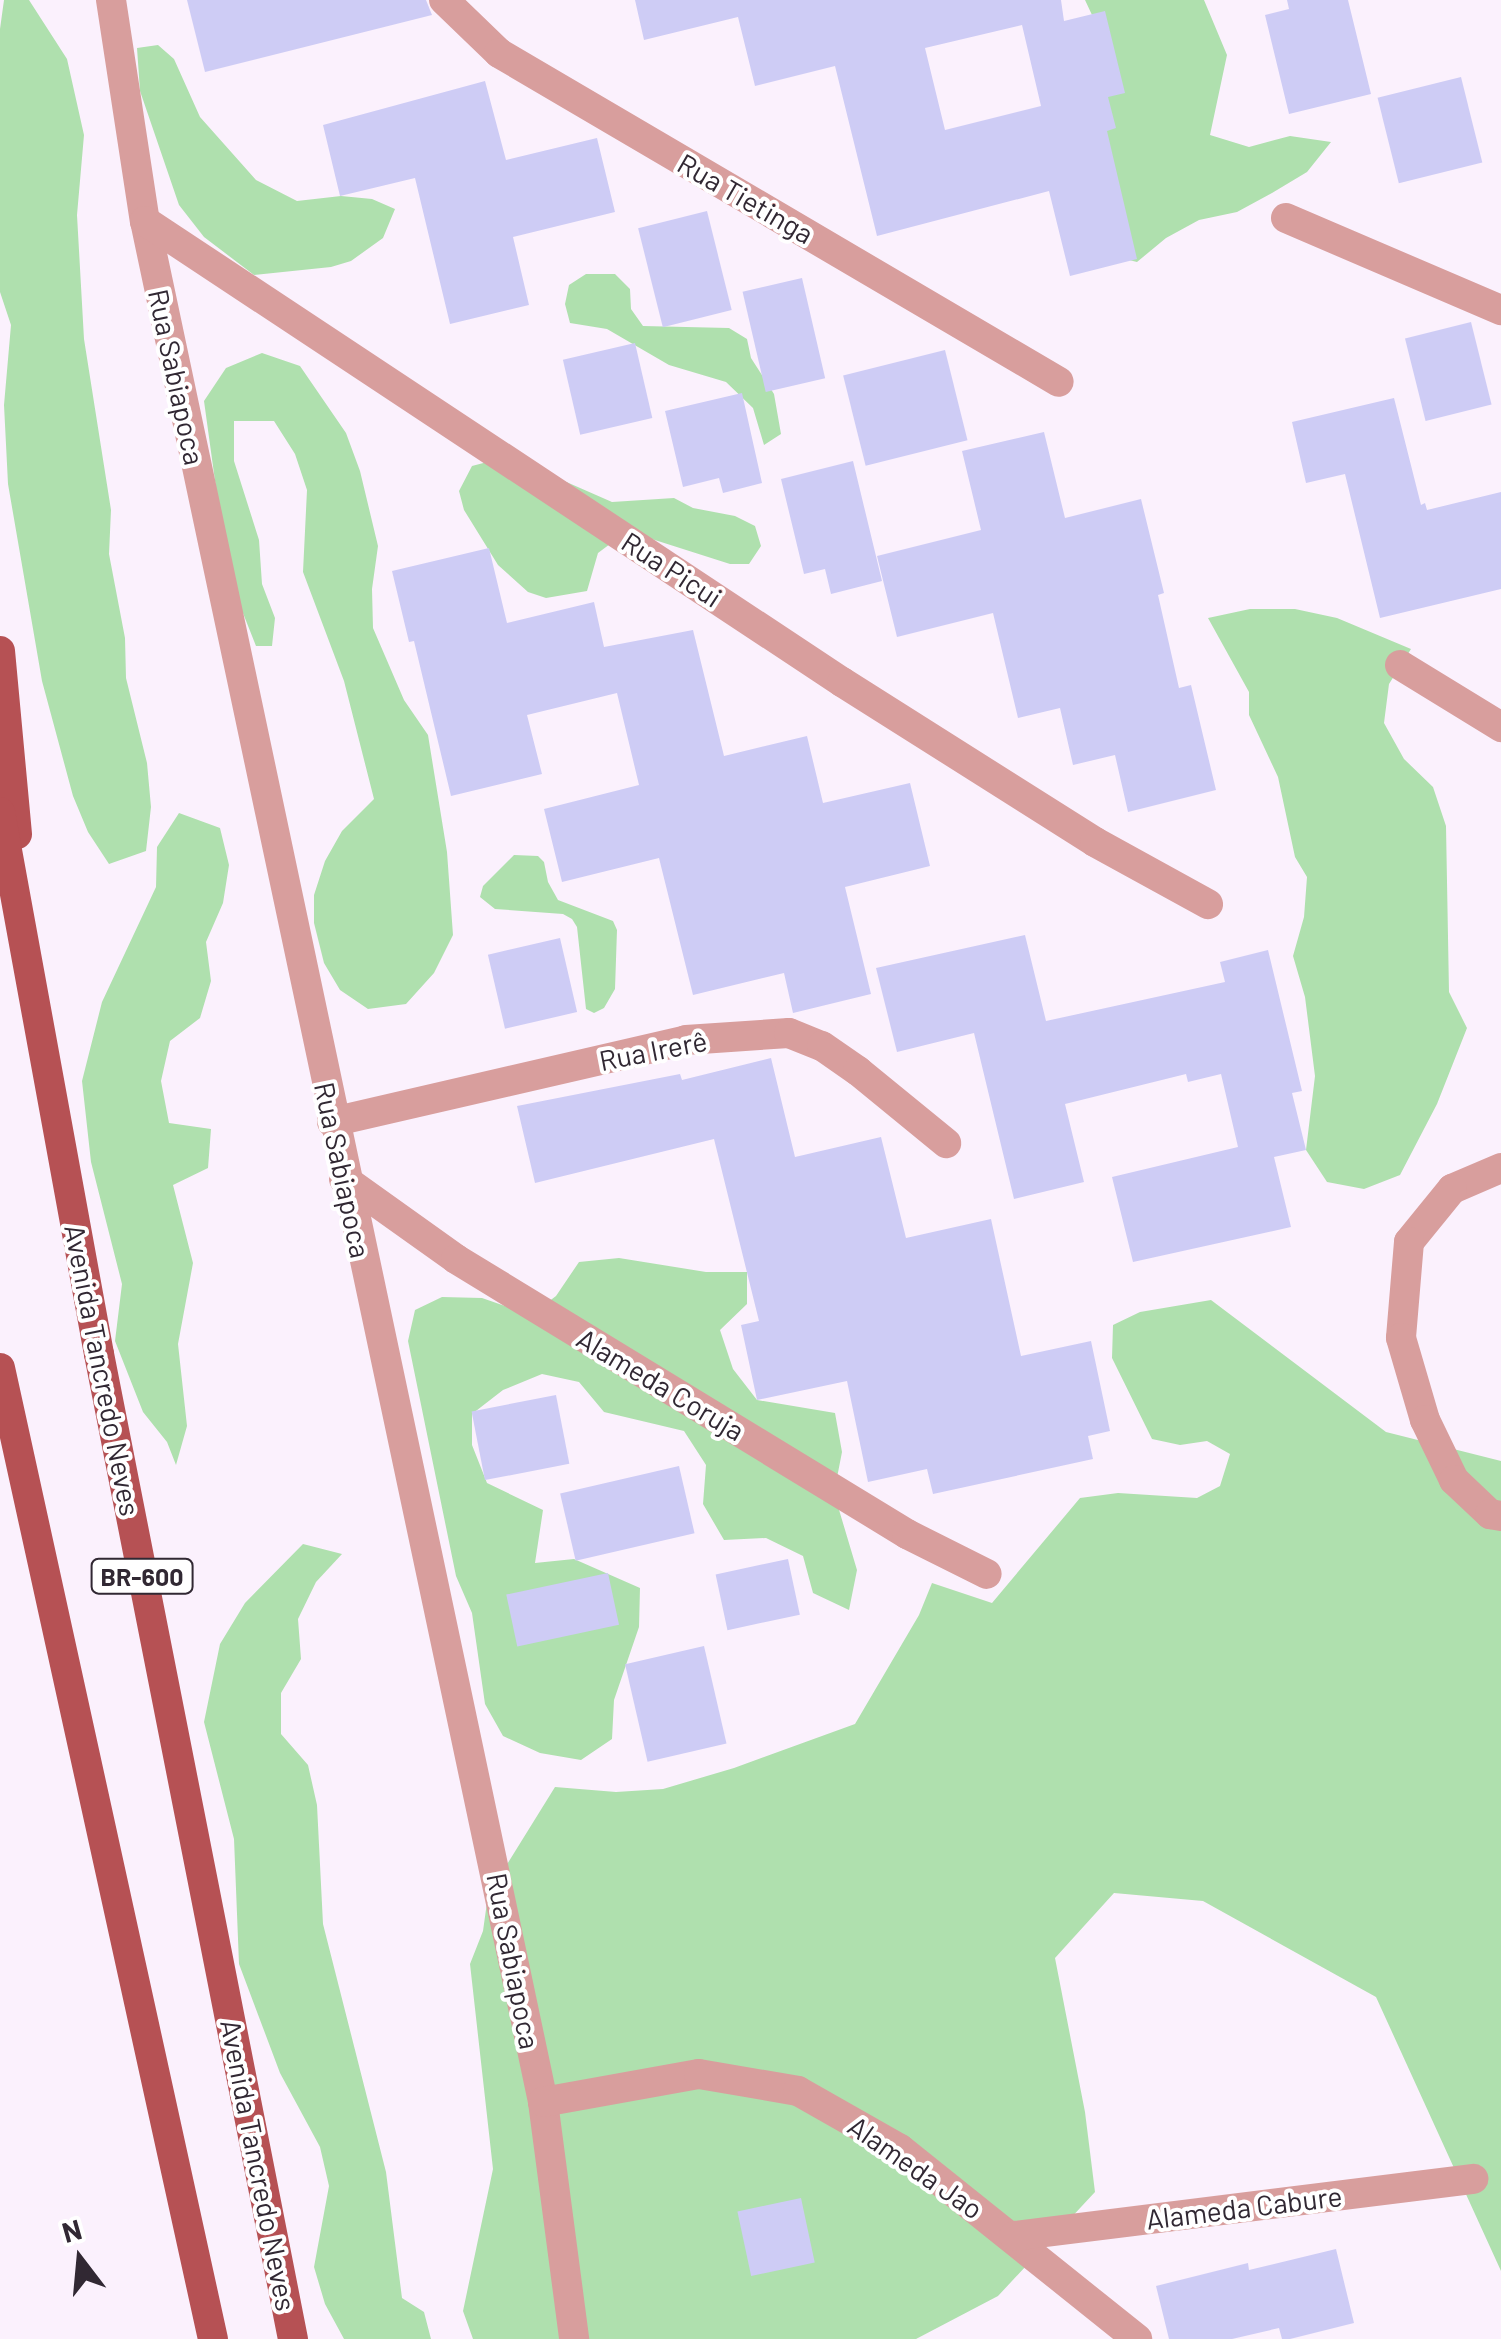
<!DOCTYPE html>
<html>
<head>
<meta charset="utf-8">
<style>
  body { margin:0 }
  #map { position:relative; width:1501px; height:2339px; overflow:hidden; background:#fbf1fd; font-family:Barlow,sans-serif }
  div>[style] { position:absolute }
  .green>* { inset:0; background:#afe0ae }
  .building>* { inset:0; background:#ceccf5; transform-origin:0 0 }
  .street>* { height:30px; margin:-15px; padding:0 15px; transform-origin:15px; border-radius:15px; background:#d89e9d }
  .primary>* { height:30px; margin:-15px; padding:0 15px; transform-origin:15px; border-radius:15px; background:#b65154 }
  span { translate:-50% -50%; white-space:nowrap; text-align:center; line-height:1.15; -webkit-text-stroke:8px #fff; paint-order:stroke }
  .shield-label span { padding:2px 8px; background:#fff; border:2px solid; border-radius:8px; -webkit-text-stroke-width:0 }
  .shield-label { font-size:25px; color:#312833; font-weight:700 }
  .street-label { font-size:28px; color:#312833 }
  .north { position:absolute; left:30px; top:2209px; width:100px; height:100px; -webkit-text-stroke:8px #fff; paint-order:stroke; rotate:344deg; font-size:28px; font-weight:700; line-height:40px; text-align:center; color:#312833 }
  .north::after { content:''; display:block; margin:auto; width:35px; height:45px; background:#312833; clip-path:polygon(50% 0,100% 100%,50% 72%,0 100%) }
</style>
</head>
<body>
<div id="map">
  <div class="green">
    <div style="clip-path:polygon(4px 0,29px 0,67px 59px,84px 135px,77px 215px,84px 339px,111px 510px,109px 554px,125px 638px,126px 678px,147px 763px,151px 807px,146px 851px,109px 864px,88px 832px,73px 796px,42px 681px,8px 484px,4px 405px,11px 325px,0 292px,0 29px)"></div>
    <div style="clip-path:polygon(1085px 0,1204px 0,1227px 55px,1210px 135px,1249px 147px,1290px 136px,1331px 142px,1307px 172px,1272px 193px,1237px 212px,1199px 220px,1166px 238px,1137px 262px,1097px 252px,1092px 15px)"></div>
    <div style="clip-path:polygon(158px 45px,174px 59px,200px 117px,256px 180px,297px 201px,341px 196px,372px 199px,395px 209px,383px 238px,351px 261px,331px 267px,254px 275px,204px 237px,179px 205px,140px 91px,137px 48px)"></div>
    <div style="clip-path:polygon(586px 274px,615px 274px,630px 289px,631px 309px,643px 326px,729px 328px,747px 339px,751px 358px,774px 394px,781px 434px,764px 445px,753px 408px,726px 382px,669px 365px,607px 329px,570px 323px,565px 304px,569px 285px)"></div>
    <div style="clip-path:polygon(262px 353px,300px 366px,346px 433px,360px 471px,378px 546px,372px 589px,373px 628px,404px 700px,428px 735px,447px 852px,453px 935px,434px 973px,406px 1004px,368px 1009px,340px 990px,324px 963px,314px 923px,314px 895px,325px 861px,342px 831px,374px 799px,344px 681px,303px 572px,307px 490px,295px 454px,274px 421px,234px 421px,234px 461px,259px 540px,262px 584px,275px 618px,272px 646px,256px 646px,237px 598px,220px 517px,204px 401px,226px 368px)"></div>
    <div style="clip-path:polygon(491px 461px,555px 477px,612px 502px,674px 498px,693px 508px,735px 516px,755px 526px,761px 546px,749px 564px,730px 564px,636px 534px,614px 541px,598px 553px,587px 591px,546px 598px,528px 592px,498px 565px,464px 510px,459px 491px,472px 466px)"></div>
    <div style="clip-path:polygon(1250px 609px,1295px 609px,1337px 618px,1411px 649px,1389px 684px,1384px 723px,1404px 759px,1433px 787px,1446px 826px,1449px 992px,1467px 1028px,1437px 1104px,1400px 1175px,1364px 1189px,1327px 1182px,1306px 1150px,1315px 1076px,1305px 997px,1293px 956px,1304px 917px,1307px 877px,1295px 857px,1278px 777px,1249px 715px,1249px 692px,1208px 618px)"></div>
    <div style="clip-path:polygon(179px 813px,220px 828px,229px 865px,223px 903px,206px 942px,211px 981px,200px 1018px,170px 1041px,161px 1081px,169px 1123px,211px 1129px,208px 1168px,173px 1185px,193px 1263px,178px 1344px,187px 1426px,176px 1465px,167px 1442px,143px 1412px,115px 1341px,122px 1284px,91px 1162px,82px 1081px,102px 1002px,156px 887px,157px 847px)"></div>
    <div style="clip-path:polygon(514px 855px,538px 856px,544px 862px,548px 882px,558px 900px,613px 921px,617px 930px,615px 989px,604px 1008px,594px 1013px,586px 1009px,577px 927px,572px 919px,563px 914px,495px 909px,480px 897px,483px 886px)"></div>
    <div style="clip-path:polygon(619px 1258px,706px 1272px,747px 1272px,747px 1304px,720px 1330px,733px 1369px,757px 1400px,835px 1413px,842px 1452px,834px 1493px,857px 1570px,849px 1610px,813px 1593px,803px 1556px,766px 1538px,724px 1540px,703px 1504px,706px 1465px,684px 1431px,604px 1412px,579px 1382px,542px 1374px,503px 1390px,472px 1414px,472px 1445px,487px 1483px,543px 1510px,535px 1563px,574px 1559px,640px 1588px,639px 1627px,614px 1700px,612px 1739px,581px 1760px,540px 1753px,503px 1736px,485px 1704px,472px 1613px,456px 1576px,408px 1341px,415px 1310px,442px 1297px,482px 1298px,531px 1315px,556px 1296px,579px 1262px)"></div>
    <div style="clip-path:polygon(1211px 1300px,1386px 1432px,1501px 1461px,1501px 2271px,1376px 1997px,1203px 1901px,1114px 1893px,1055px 1958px,1085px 2112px,1095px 2192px,998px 2296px,916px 2339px,473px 2339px,463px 2311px,493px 2169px,470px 1964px,483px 1931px,488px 1895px,555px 1787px,616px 1792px,663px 1789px,734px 1768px,855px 1724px,919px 1615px,932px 1583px,992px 1603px,1080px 1498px,1118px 1493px,1197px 1498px,1220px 1486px,1230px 1454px,1207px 1441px,1180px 1445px,1152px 1439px,1112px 1358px,1113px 1325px,1140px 1312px)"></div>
    <div style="clip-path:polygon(303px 1544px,342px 1554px,316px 1582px,298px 1619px,301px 1659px,281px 1693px,281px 1734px,308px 1765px,317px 1805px,323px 1924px,386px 2172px,402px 2298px,424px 2312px,431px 2339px,344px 2339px,325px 2304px,314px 2267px,329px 2186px,320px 2147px,280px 2073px,239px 1964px,234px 1839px,204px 1722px,220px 1644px,245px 1603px)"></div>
  </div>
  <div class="building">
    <div style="clip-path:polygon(187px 0,426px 0,432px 15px,205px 72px)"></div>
    <div style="clip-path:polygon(evenodd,635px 0,1061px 0,1064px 21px,1105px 11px,1125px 93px,1108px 97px,1116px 128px,1107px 131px,1137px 259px,1070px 276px,1049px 191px,877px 236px,835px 66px,755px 86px,738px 17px,644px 40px,635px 0,1022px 25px,1041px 106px,945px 130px,925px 48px,1022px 25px)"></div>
    <div style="clip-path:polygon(1287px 0,1348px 0,1371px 94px,1289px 114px,1265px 15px,1289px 9px)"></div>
    <div style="left:1461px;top:77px;width:88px;height:86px;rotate:76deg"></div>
    <div style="clip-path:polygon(485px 81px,506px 160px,597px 138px,615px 212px,513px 237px,529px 305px,450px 324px,415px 178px,340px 196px,323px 125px)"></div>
    <div style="left:707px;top:211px;width:102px;height:71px;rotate:76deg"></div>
    <div style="left:802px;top:278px;width:103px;height:61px;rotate:77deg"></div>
    <div style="left:1471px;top:322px;width:85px;height:68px;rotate:76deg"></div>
    <div style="left:635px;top:343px;width:77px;height:74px;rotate:77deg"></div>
    <div style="left:945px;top:350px;width:93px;height:105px;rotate:76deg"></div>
    <div style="clip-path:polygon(742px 393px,762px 483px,723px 493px,719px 478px,683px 487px,665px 411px)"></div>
    <div style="clip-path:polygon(1394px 398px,1421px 505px,1425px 503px,1427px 510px,1501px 492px,1501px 589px,1380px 618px,1345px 474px,1306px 483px,1292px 422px)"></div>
    <div style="clip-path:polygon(1044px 432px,1065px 518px,1141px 499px,1164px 593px,1158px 595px,1179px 688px,1191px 685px,1216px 790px,1128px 812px,1115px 755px,1073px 765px,1060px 708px,1018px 718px,993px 613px,897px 637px,877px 556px,981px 530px,962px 451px)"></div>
    <div style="clip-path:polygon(853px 461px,882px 581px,831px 594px,825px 569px,804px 574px,781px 479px)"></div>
    <div style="clip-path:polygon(489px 548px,507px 623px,594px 602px,604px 647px,693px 630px,724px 756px,807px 736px,823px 803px,910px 783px,930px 866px,845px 887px,871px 994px,793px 1013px,784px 973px,693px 995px,659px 858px,562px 882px,544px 809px,639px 785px,617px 693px,527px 715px,542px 774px,451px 796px,414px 641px,409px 642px,392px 571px)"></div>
    <div style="clip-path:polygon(1025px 935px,1046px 1021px,1225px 982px,1220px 962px,1268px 950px,1302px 1091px,1292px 1093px,1306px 1150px,1274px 1157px,1291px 1227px,1133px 1262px,1112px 1177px,1238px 1147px,1221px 1074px,1188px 1082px,1186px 1074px,1065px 1104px,1084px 1182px,1014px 1199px,974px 1033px,897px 1052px,876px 968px)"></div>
    <div style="left:560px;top:938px;width:76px;height:74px;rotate:77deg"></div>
    <div style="clip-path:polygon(771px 1058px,795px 1157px,881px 1137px,906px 1238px,991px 1219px,1021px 1356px,1091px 1341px,1110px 1431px,1088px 1436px,1093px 1459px,933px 1494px,927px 1469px,868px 1482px,847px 1381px,757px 1400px,741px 1325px,759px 1321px,714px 1139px,535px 1183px,517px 1106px,680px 1074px,682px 1080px)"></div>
    <div style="left:556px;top:1395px;width:70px;height:86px;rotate:79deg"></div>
    <div style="left:679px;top:1466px;width:69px;height:122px;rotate:77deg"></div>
    <div style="left:788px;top:1559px;width:57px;height:74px;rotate:78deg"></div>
    <div style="left:608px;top:1573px;width:53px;height:104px;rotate:78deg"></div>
    <div style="left:704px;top:1646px;width:100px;height:81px;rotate:77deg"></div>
    <div style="left:801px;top:2198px;width:66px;height:65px;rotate:78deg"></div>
    <div style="clip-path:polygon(1336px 2249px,1354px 2323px,1290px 2339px,1282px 2339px,1279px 2328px,1232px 2339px,1169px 2339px,1156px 2286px,1248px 2263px,1249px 2270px)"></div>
  </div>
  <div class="street">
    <div style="left:111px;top:0;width:224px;rotate:81.3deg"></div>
    <div style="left:145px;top:221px;width:1923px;rotate:78.05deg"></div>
    <div style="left:543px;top:2102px;width:239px;rotate:82.5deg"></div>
    <div style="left:444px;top:0;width:76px;rotate:43.9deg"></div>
    <div style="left:499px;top:53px;width:649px;rotate:30.43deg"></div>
    <div style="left:1286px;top:218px;width:234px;rotate:23.2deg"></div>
    <div style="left:145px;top:221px;width:836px;rotate:33.48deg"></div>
    <div style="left:842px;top:682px;width:299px;rotate:32.3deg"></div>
    <div style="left:1095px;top:842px;width:129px;rotate:28.8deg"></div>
    <div style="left:1400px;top:665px;width:119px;rotate:31.5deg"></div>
    <div style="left:332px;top:1122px;width:363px;rotate:-13deg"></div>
    <div style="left:686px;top:1040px;width:103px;rotate:-3.9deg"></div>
    <div style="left:789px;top:1033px;width:35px;rotate:22deg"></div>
    <div style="left:822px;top:1046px;width:44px;rotate:34.8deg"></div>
    <div style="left:858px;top:1071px;width:114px;rotate:39.3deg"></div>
    <div style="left:1501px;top:1168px;width:53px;rotate:156.8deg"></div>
    <div style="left:1452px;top:1189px;width:68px;rotate:129.1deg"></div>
    <div style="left:1409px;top:1242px;width:96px;rotate:94.8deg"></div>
    <div style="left:1401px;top:1338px;width:85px;rotate:73.7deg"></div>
    <div style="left:1425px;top:1420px;width:67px;rotate:64.2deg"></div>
    <div style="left:1454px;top:1480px;width:50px;rotate:43.4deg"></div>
    <div style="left:1490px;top:1514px;width:11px;rotate:10deg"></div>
    <div style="left:344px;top:1179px;width:138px;rotate:35.5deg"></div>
    <div style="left:456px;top:1259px;width:528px;rotate:31.37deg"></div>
    <div style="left:907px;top:1534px;width:89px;rotate:26.6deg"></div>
    <div style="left:543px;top:2102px;width:158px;rotate:-10.2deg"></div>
    <div style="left:699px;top:2074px;width:100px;rotate:9.7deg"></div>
    <div style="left:798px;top:2091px;width:117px;rotate:29.6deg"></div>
    <div style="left:900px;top:2149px;width:304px;rotate:38.7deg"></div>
    <div style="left:1014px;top:2236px;width:463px;rotate:-7.1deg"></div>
  </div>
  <div class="primary">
    <div style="left:0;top:651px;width:184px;rotate:84.7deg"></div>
    <div style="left:0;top:812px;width:551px;rotate:79.65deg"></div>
    <div style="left:99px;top:1354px;width:1004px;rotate:78.86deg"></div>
    <div style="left:0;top:1368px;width:994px;rotate:77.63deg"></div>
  </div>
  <div class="shield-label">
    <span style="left:142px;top:1576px">BR-600</span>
  </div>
  <div class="street-label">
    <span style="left:746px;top:198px;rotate:30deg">Rua Tietinga</span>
    <span style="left:177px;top:377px;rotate:78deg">Rua Sabiapoca</span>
    <span style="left:672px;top:569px;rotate:33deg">Rua Picui</span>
    <span style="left:653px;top:1050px;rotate:-11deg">Rua Irerê</span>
    <span style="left:343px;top:1170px;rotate:78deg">Rua Sabiapoca</span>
    <span style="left:103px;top:1370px;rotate:79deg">Avenida Tancredo Neves</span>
    <span style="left:661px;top:1384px;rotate:31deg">Alameda Coruja</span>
    <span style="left:514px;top:1961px;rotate:79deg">Rua Sabiapoca</span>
    <span style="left:259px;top:2165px;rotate:79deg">Avenida Tancredo Neves</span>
    <span style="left:916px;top:2167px;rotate:35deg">Alameda Jao</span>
    <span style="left:1244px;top:2207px;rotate:-7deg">Alameda Cabure</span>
  </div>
  <div class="north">N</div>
</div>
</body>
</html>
